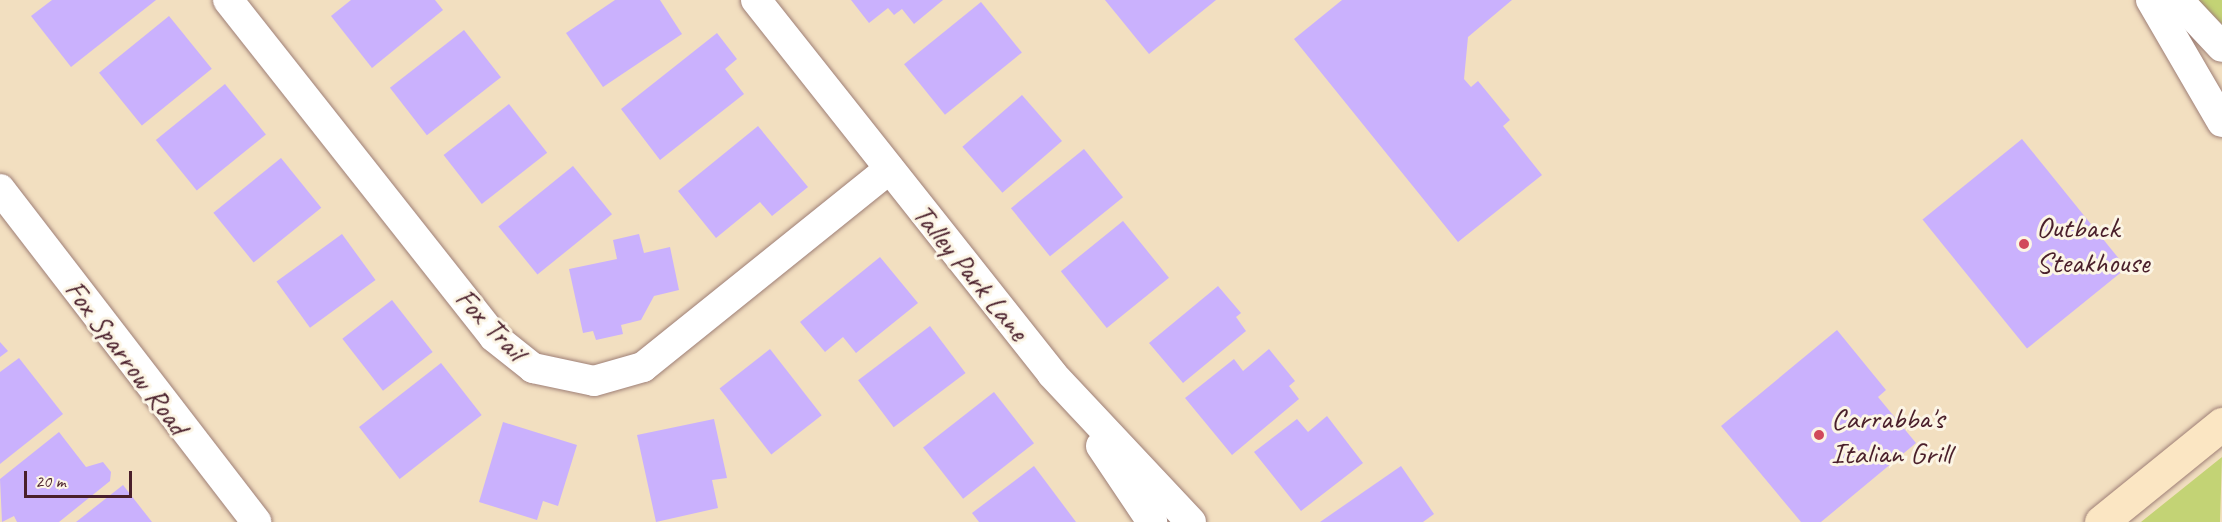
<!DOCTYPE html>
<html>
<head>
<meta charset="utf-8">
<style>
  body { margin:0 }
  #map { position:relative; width:2222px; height:522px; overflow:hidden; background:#f2dfc0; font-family:Caveat,sans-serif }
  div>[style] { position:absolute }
  .green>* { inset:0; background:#c3d375 }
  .building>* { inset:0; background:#cab1fd; transform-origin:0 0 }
  .roads { filter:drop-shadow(0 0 2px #9e7f76) drop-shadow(0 0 2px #9e7f76) }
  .street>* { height:30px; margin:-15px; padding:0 15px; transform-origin:15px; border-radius:15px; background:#fff }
  .secondary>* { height:33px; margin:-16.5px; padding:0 16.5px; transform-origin:16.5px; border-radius:16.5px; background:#fbe6c3 }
  .dots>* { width:16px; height:16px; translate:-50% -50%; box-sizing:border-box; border:3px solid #fcf5e5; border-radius:50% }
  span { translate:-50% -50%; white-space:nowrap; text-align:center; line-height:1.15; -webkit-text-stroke:6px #fcf5e5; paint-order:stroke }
  .poi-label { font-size:30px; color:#4a1f2b }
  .left { translate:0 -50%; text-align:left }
  .street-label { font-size:30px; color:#4a1f2b }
  .scale { position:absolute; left:24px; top:471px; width:108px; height:27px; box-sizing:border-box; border:3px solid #4a1f2b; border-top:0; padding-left:8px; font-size:18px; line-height:21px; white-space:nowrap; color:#4a1f2b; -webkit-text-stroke:4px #fcf5e5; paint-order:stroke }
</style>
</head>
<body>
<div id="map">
  <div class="green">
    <div style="clip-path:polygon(2198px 0,2222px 0,2222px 24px)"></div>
    <div style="clip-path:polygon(2222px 456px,2220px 522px,2141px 522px,2222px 457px)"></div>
  </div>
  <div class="building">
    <div style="clip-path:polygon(52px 0,156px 0,71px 67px,31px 16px)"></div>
    <div style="clip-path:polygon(351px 0,435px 0,443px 10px,372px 68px,331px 16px)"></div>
    <div style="clip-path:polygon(615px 0,660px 0,682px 34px,603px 87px,566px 33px)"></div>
    <div style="clip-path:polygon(851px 0,943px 0,914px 24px,902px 9px,894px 15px,888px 8px,869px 23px)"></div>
    <div style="clip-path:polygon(1105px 0,1216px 0,1149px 54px)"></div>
    <div style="clip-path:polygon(1342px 0,1512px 0,1468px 37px,1464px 79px,1471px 87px,1478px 81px,1510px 120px,1503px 126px,1542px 175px,1458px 242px,1294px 39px)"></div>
    <div style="left:981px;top:2px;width:65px;height:99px;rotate:51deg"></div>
    <div style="left:169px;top:16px;width:68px;height:90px;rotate:51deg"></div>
    <div style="left:464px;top:30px;width:60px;height:94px;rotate:52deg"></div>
    <div style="clip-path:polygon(717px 33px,737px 59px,725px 69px,744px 94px,660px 160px,621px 109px)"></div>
    <div style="left:225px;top:84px;width:65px;height:89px;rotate:51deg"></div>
    <div style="left:1022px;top:95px;width:61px;height:79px;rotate:49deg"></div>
    <div style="left:509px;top:104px;width:62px;height:83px;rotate:52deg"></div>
    <div style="clip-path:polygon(758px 126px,808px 187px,772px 216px,760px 202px,716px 238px,678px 191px)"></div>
    <div style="left:2022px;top:139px;width:166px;height:128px;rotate:51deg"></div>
    <div style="left:1084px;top:149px;width:62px;height:94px;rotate:51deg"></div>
    <div style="left:281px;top:158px;width:64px;height:87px;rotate:51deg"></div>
    <div style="left:573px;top:166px;width:62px;height:96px;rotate:51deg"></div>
    <div style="left:1123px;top:221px;width:73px;height:80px;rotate:51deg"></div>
    <div style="left:342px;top:234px;width:57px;height:81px;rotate:54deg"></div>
    <div style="clip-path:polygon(639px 234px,644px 253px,670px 247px,679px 290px,654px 296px,641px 320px,621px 325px,623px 334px,596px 340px,593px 331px,583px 333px,569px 269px,617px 259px,613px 240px)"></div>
    <div style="clip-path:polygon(880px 257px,918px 303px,856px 353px,843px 337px,825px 352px,800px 322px)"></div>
    <div style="clip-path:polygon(1218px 286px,1241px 313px,1236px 317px,1246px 331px,1183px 383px,1149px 343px)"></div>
    <div style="left:392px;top:300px;width:66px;height:63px;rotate:52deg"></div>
    <div style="left:930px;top:326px;width:59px;height:90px;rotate:53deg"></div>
    <div style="clip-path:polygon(1837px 330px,1886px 390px,1878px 397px,1916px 443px,1821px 522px,1801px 522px,1721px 426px)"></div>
    <div style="clip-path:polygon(0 342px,8px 351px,0 357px)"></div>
    <div style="left:770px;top:349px;width:84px;height:64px;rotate:52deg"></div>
    <div style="clip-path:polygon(1269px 349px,1295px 381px,1289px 386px,1299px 399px,1232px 455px,1185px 398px,1234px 359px,1243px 371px)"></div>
    <div style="clip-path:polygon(19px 358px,63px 414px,0 464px,0 372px)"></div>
    <div style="left:441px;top:363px;width:66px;height:104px;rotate:52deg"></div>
    <div style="left:994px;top:392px;width:65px;height:90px;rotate:52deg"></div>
    <div style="clip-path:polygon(1327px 416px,1363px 463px,1301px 511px,1254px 452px,1297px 419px,1308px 432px)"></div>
    <div style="clip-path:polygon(714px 419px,727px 478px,712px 480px,718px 508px,656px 522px,637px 435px)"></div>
    <div style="clip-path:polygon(503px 422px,577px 445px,558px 506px,543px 501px,537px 520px,479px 502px)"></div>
    <div style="clip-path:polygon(59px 432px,86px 467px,103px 462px,111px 472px,110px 481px,59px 522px,17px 522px,14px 516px,2px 522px,0 479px)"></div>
    <div style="clip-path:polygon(1034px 466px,1076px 522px,979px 522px,972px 513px)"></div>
    <div style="clip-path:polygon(1401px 466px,1434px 514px,1423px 522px,1320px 522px)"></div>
    <div style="clip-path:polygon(123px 485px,152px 522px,76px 522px)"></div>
  </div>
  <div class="roads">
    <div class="street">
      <div style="left:228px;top:0;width:429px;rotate:51.7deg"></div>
      <div style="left:494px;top:337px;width:50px;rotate:38.5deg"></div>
      <div style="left:533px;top:368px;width:62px;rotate:12deg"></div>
      <div style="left:594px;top:381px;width:51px;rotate:-15.9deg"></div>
      <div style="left:643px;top:367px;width:316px;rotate:-38.8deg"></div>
      <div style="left:756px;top:0;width:477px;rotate:51.6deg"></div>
      <div style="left:1052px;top:374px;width:203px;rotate:46.8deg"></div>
      <div style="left:2151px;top:0;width:141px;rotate:59.8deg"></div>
      <div style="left:2178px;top:0;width:64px;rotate:46.9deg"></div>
      <div style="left:0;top:189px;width:420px;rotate:52.4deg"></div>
      <div style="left:1101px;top:446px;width:92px;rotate:56.1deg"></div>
    </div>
    <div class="secondary">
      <div style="left:2101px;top:522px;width:156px;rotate:-39deg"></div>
    </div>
  </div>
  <div class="dots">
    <div style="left:2024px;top:244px;background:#d1495b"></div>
    <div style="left:1819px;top:435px;background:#d1495b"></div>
  </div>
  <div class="poi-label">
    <span class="left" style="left:2036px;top:244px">Outback<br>Steakhouse</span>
    <span class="left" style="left:1831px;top:435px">Carrabba's<br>Italian Grill</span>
  </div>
  <div class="street-label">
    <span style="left:971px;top:272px;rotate:51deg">Talley Park Lane</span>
    <span style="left:491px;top:324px;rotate:46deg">Fox Trail</span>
    <span style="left:127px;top:357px;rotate:53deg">Fox Sparrow Road</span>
  </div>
  <div class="scale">20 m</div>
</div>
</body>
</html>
